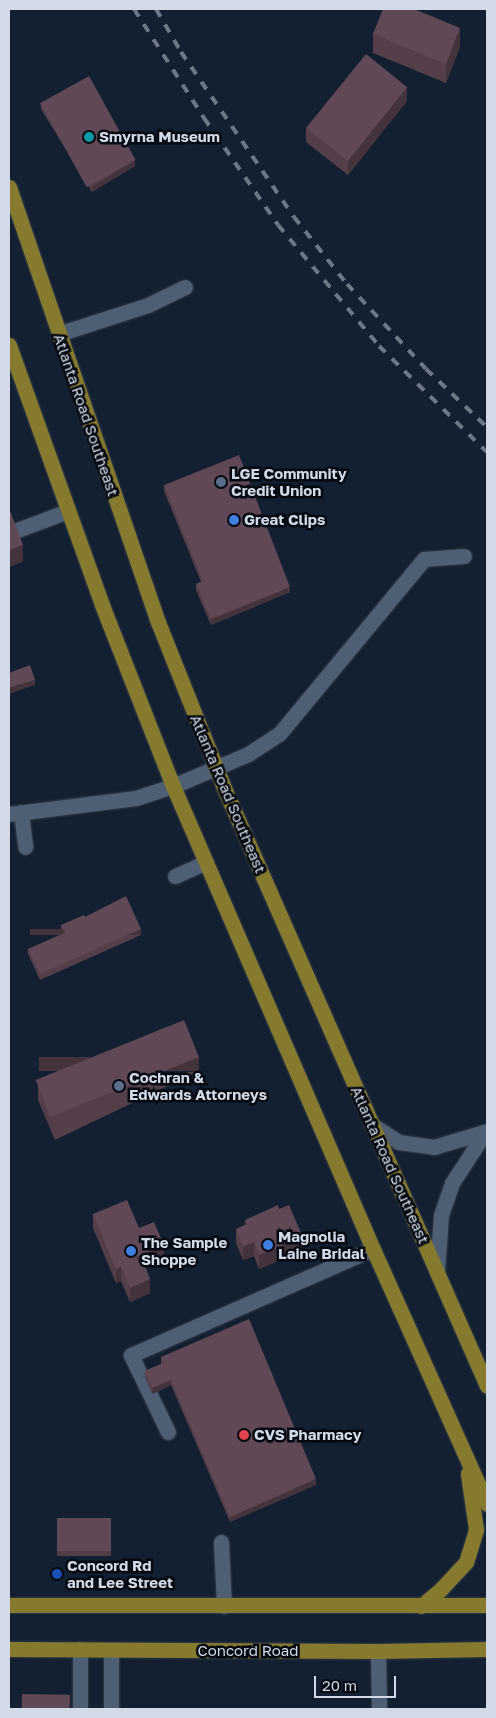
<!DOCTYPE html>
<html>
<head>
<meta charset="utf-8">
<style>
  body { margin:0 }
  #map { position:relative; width:496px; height:1718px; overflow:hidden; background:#122031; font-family:"Golos Text",sans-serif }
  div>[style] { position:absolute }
  .roads { filter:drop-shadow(0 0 1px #333b49) drop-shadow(0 0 1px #333b49) }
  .minor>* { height:15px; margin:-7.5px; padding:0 7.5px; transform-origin:7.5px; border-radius:7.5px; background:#4e5e73 }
  .major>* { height:15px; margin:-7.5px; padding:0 7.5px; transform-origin:7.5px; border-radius:7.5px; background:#867a2e }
  .rail>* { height:4px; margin-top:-2px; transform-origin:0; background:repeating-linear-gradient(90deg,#6d7887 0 9px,transparent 0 18px) }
  .wall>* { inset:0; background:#533e4a; transform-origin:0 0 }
  .shaded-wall>* { inset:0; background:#44323c; transform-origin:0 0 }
  .building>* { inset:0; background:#614856; transform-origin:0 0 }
  .dots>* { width:14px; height:14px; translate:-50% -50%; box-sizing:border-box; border:2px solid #050911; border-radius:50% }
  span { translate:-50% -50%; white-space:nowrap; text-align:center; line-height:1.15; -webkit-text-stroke:5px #050911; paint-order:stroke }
  .poi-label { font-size:15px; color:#d1dae6; font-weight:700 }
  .left { translate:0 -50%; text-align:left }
  .street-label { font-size:15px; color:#d1dae6 }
  .frame { position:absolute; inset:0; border:10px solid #d1dae6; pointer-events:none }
  .scale { position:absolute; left:314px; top:1676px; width:82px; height:22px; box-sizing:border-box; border:2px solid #d1dae6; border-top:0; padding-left:6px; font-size:15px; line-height:18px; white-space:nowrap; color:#d1dae6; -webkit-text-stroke:4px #050911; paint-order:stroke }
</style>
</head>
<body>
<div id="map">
  <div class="roads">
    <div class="minor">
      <div style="left:58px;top:334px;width:95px;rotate:-17.9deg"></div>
      <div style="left:148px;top:305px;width:41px;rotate:-25.9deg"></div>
      <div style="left:12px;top:532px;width:60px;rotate:-20.6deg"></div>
      <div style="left:21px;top:812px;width:35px;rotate:83deg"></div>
      <div style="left:9px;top:814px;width:128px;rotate:-7.2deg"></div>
      <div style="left:136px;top:798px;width:39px;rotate:-18deg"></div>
      <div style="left:173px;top:786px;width:82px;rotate:-23.1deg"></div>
      <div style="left:248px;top:754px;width:38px;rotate:-33deg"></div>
      <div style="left:280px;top:733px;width:226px;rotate:-50.4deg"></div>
      <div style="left:424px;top:559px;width:40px;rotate:-4.3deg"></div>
      <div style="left:175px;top:876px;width:34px;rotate:-24deg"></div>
      <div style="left:371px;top:1124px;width:33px;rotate:33deg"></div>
      <div style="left:399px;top:1142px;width:35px;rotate:8deg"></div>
      <div style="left:434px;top:1147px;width:55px;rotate:-16.8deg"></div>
      <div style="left:437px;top:1272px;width:57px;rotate:-86deg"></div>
      <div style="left:441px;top:1215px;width:34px;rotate:-71deg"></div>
      <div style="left:452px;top:1183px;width:59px;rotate:-56.9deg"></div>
      <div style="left:168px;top:1432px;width:85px;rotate:-115.7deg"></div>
      <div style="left:131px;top:1355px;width:264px;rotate:-23.7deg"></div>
      <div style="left:221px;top:1542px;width:64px;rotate:87.3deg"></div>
      <div style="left:111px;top:1650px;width:59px;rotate:90deg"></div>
      <div style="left:378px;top:1651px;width:58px;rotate:89deg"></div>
      <div style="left:80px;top:1709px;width:60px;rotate:-90deg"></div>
    </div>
    <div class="major">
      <div style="left:9px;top:187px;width:460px;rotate:71.1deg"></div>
      <div style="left:158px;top:622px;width:179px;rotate:68.3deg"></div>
      <div style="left:224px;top:788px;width:653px;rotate:66.26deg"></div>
      <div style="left:9px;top:345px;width:276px;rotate:70.3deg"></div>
      <div style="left:102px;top:605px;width:194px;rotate:68.6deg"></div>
      <div style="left:173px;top:786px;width:504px;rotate:66.64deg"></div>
      <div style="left:373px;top:1249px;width:279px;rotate:65.9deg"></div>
      <div style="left:9px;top:1605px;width:478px"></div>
      <div style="left:421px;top:1606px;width:26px;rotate:-40deg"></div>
      <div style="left:441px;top:1589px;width:37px;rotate:-47deg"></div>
      <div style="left:466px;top:1562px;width:6px;rotate:-72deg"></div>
      <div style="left:468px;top:1556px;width:28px;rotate:-73deg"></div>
      <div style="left:476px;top:1529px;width:56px;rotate:-98.3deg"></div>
      <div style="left:9px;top:1649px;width:369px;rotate:0.3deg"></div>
      <div style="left:378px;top:1651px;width:109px;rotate:-1.1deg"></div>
    </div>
  </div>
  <div class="rail">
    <div style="left:134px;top:9px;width:130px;rotate:57.3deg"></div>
    <div style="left:204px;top:118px;width:130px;rotate:55.3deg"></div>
    <div style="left:278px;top:225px;width:158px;rotate:50.1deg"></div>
    <div style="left:379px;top:346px;width:151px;rotate:44.5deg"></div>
    <div style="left:156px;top:9px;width:50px;rotate:59.8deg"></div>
    <div style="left:181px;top:52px;width:200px;rotate:55.6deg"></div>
    <div style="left:294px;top:217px;width:85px;rotate:51.7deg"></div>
    <div style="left:347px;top:284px;width:116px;rotate:47.1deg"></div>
    <div style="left:426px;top:369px;width:84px;rotate:43.6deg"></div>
  </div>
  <div class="wall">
    <div style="clip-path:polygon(373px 34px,460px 47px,446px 83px,373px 53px)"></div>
    <div style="clip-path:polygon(407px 101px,348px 175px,306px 142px,306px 128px)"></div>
    <div style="clip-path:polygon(41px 104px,135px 166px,92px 192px,41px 109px)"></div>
    <div style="clip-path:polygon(164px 485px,290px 592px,211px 625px,196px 590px,196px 584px,201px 582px,164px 491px)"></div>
    <div style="clip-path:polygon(85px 917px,141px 935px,40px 980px,28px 954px,28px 949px,62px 934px,61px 930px,61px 925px)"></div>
    <div style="clip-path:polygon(199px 1071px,55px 1140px,38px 1100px,38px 1086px)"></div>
    <div style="clip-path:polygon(93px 1214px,139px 1228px,164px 1259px,145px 1267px,150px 1293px,130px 1302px,121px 1281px,116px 1283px,93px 1228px)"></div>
    <div style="clip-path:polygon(245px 1220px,301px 1247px,293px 1250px,293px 1255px,259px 1269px,254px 1256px,243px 1260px,236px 1243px,236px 1229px,245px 1225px)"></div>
    <div style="clip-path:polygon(161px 1357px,316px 1485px,230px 1522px,171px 1385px,152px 1394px,145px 1377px,145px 1371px,161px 1364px)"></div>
    <div style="left:57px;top:1518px;width:54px;height:38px"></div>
  </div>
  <div class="shaded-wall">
    <div style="clip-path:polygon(460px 28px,460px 47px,446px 83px,446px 64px)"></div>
    <div style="clip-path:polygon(407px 87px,407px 101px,348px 175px,348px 161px)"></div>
    <div style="clip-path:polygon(135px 160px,135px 166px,92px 192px,92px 187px)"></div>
    <div style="clip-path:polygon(23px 545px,23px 562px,9px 567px,9px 551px)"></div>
    <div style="clip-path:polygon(290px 587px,290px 592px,211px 625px,211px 619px)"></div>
    <div style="clip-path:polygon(35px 680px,35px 685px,9px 694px,9px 688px)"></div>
    <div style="left:141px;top:929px;width:6px;height:111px;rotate:90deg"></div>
    <div style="left:199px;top:1057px;width:14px;height:160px;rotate:90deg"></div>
    <div style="clip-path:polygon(301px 1233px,301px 1247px,293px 1250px,293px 1255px,259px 1269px,259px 1255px,291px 1237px)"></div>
    <div style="clip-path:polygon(254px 1242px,254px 1256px,243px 1260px,243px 1246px)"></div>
    <div style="clip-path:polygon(164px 1245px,164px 1259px,136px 1271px,136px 1257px)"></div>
    <div style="clip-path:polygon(121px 1267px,121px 1281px,116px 1283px,116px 1269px)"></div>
    <div style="clip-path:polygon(150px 1279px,150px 1293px,130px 1302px,130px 1288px)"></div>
    <div style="clip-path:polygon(171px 1380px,171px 1385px,152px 1394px,152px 1388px)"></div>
    <div style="clip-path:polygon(316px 1479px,316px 1485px,230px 1522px,230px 1517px)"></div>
  </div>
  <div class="building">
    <div style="clip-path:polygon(383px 9px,414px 9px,460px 28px,446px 64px,373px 34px)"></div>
    <div style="left:366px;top:54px;width:53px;height:95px;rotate:39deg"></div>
    <div style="left:89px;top:76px;width:96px;height:56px;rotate:61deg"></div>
    <div style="clip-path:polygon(239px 455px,290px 587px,211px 619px,196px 584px,203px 581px,164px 485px)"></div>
    <div style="clip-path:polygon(9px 508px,23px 545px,9px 551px)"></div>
    <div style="clip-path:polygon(30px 665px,35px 680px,9px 688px,9px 673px)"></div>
    <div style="clip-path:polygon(126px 896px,141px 929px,40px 974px,28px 949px,65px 933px,61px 925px,84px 915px,85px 917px)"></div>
    <div style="left:184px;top:1020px;width:40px;height:160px;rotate:68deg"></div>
    <div style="clip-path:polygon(127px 1200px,139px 1228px,154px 1222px,164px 1245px,136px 1257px,140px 1265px,144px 1263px,150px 1279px,130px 1288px,121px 1267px,116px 1269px,93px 1214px)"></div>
    <div style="clip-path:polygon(278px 1205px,279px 1209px,289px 1205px,301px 1233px,291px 1237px,293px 1241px,259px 1255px,254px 1242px,243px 1246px,236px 1229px,247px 1224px,245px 1220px)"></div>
    <div style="clip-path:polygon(249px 1319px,316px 1479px,230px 1517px,171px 1380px,152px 1388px,145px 1371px,163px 1363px,161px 1357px)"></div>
    <div style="left:57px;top:1518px;width:54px;height:33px"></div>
    <div style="left:22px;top:1694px;width:48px;height:15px;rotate:1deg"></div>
  </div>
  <div class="dots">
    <div style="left:89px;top:137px;background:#0f9aa8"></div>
    <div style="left:221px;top:482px;background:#5c6f8a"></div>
    <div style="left:234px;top:520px;background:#3f7fe0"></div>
    <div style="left:119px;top:1086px;background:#5c6f8a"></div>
    <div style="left:268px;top:1245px;background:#3f7fe0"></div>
    <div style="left:131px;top:1251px;background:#3f7fe0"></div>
    <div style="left:244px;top:1435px;background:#e0444e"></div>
    <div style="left:57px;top:1574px;background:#1a4fb4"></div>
  </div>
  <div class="poi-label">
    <span class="left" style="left:99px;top:137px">Smyrna Museum</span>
    <span class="left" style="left:231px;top:482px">LGE Community<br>Credit Union</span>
    <span class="left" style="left:244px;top:520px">Great Clips</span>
    <span class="left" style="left:129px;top:1086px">Cochran &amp;<br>Edwards Attorneys</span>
    <span class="left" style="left:278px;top:1245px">Magnolia<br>Laine Bridal</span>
    <span class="left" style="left:141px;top:1251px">The Sample<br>Shoppe</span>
    <span class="left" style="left:254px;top:1435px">CVS Pharmacy</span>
    <span class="left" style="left:67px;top:1574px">Concord Rd<br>and Lee Street</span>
  </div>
  <div class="street-label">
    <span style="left:86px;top:415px;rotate:71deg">Atlanta Road Southeast</span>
    <span style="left:228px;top:794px;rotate:67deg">Atlanta Road Southeast</span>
    <span style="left:390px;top:1165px;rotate:66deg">Atlanta Road Southeast</span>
    <span style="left:248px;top:1651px">Concord Road</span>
  </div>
  <div class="frame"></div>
  <div class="scale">20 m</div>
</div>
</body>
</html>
